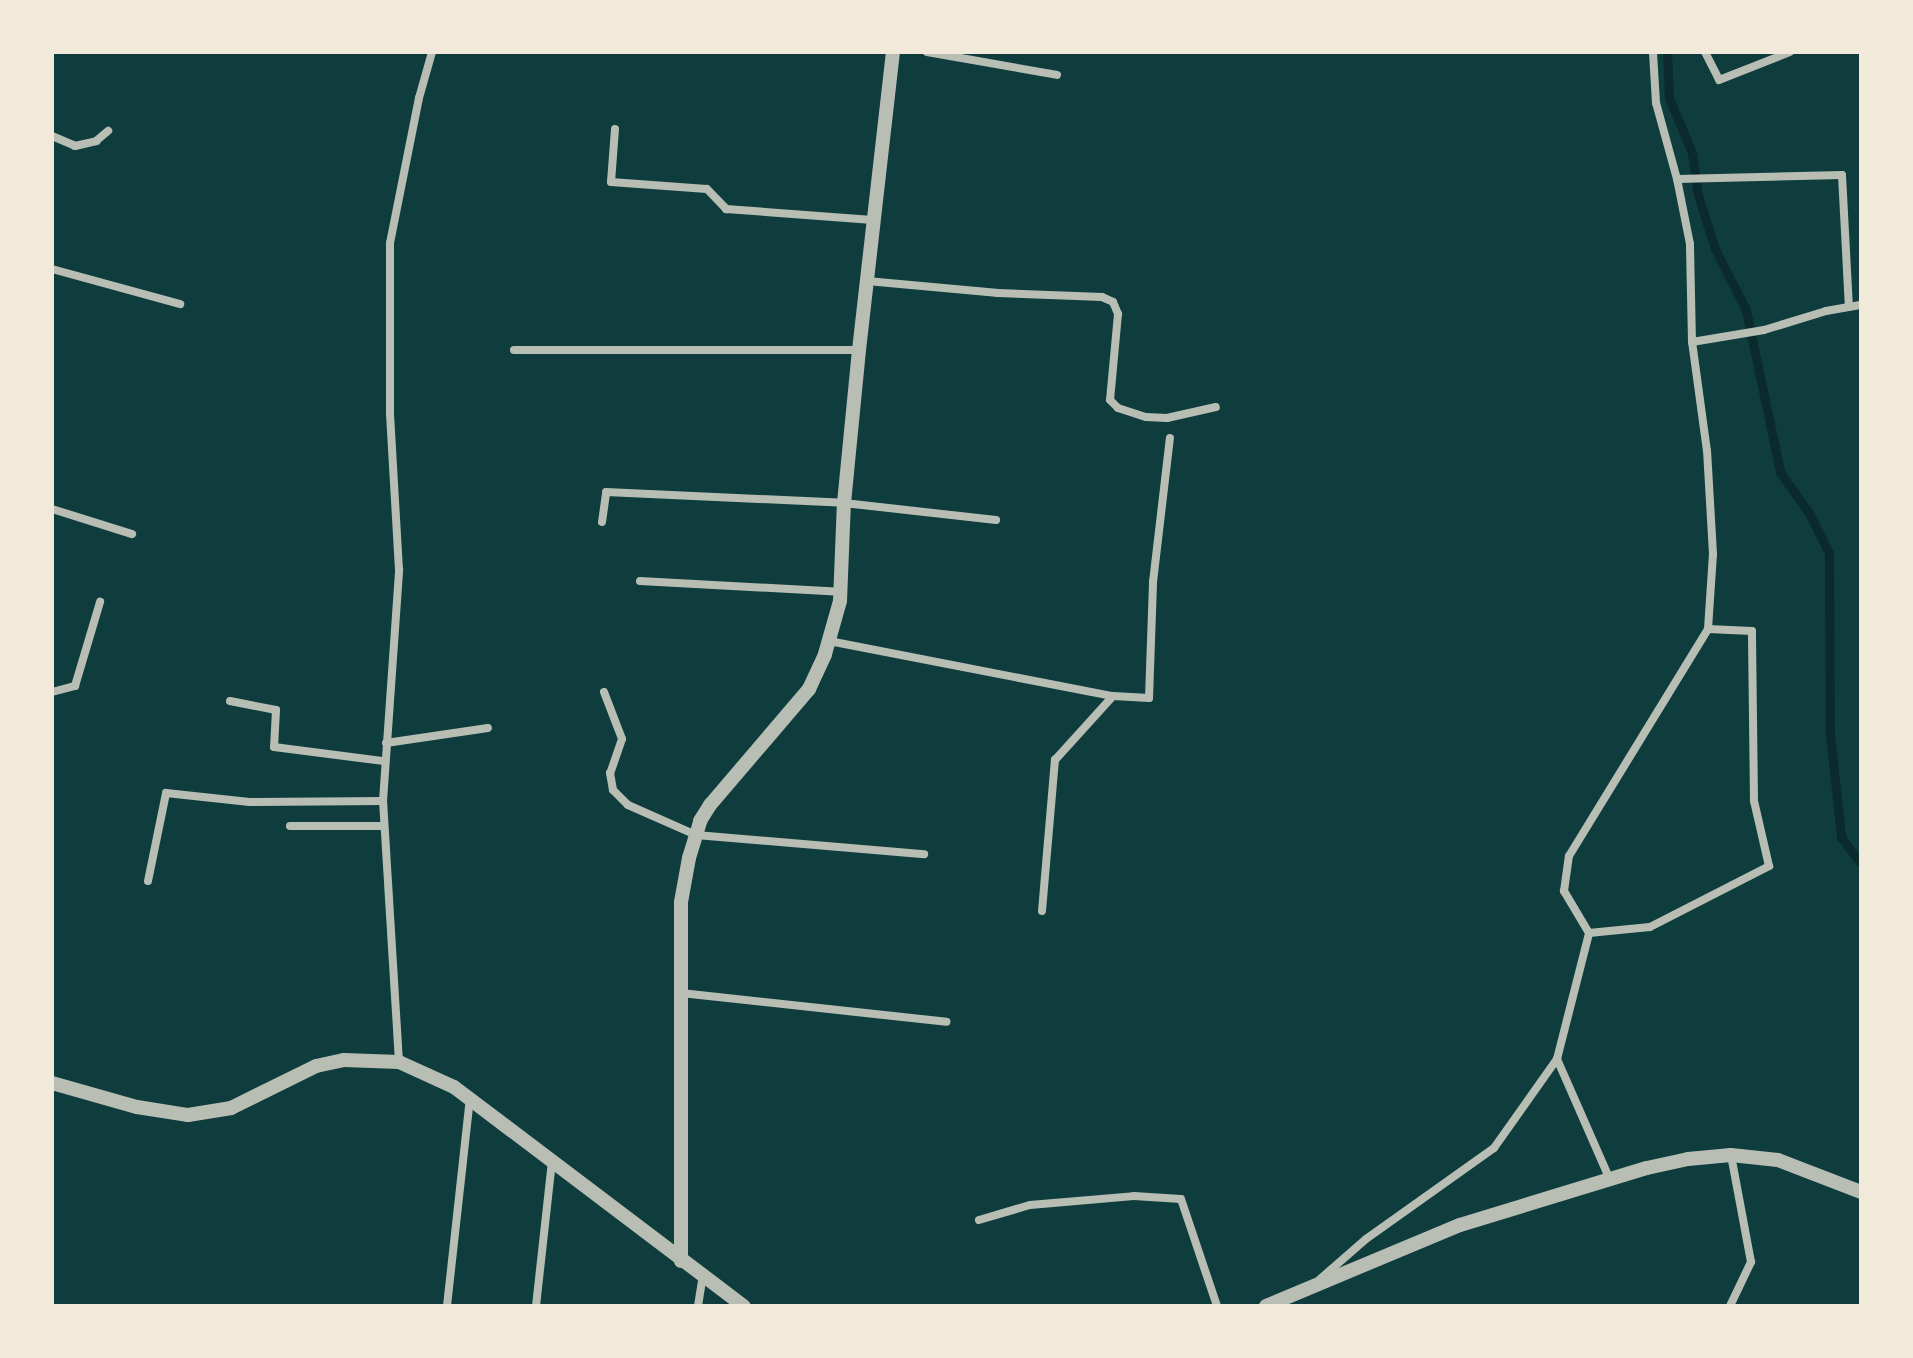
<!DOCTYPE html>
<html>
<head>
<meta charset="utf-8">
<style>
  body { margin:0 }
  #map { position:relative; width:1913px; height:1358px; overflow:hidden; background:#0f3d3e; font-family:"Space Grotesk",sans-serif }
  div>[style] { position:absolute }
  .stream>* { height:9px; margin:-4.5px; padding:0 4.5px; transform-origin:4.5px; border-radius:4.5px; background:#0a2a2b }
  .minor>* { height:8px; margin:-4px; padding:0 4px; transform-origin:4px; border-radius:4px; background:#b8beb3 }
  .tertiary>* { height:14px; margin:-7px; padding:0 7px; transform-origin:7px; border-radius:7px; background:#b8beb3 }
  span { translate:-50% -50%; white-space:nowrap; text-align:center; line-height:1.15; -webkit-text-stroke:6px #f1e9da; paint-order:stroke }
  .frame { position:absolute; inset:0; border:54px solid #f1e9da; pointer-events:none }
</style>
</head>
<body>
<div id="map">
  <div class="stream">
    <div style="left:1667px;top:52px;width:46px;rotate:87.5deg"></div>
    <div style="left:1669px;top:98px;width:60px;rotate:67.3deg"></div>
    <div style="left:1692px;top:153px;width:42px;rotate:81.9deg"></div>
    <div style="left:1698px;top:195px;width:57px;rotate:72.5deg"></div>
    <div style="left:1715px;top:249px;width:68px;rotate:63.1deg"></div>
    <div style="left:1746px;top:310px;width:166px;rotate:78.1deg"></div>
    <div style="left:1780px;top:472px;width:50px;rotate:54.7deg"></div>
    <div style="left:1809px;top:513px;width:45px;rotate:63.4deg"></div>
    <div style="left:1829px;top:553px;width:182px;rotate:89.7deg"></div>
    <div style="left:1830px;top:735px;width:103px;rotate:83.8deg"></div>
    <div style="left:1841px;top:837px;width:34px;rotate:53deg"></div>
  </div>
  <div class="minor">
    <div style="left:927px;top:52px;width:132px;rotate:10deg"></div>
    <div style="left:1705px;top:52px;width:31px;rotate:63deg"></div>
    <div style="left:1719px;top:80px;width:76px;rotate:-21.5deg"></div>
    <div style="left:615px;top:129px;width:53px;rotate:94.3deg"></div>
    <div style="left:611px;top:182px;width:96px;rotate:4.2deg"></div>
    <div style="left:707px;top:189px;width:28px;rotate:46deg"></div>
    <div style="left:726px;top:209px;width:147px;rotate:4.3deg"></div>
    <div style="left:52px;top:136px;width:25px;rotate:23deg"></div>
    <div style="left:75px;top:146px;width:22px;rotate:-13deg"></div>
    <div style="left:96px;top:141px;width:16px;rotate:-40deg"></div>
    <div style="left:1677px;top:179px;width:165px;rotate:-1.4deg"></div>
    <div style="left:1842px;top:175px;width:132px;rotate:87deg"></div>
    <div style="left:52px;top:269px;width:133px;rotate:15.3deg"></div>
    <div style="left:867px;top:281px;width:132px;rotate:5.2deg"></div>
    <div style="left:998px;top:293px;width:104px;rotate:2.2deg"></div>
    <div style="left:1102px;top:297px;width:12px;rotate:24deg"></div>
    <div style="left:1113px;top:302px;width:13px;rotate:67deg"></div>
    <div style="left:1118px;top:314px;width:86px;rotate:95.3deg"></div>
    <div style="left:1110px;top:400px;width:11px;rotate:45deg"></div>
    <div style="left:1118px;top:408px;width:29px;rotate:18deg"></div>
    <div style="left:1146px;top:417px;width:21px;rotate:3deg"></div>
    <div style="left:1167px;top:418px;width:50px;rotate:-12.7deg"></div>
    <div style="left:1692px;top:342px;width:73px;rotate:-9.5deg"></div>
    <div style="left:1764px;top:330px;width:65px;rotate:-17deg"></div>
    <div style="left:1826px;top:311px;width:36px;rotate:-10deg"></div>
    <div style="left:514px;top:350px;width:345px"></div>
    <div style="left:52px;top:509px;width:84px;rotate:17.4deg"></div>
    <div style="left:602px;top:522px;width:30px;rotate:-82deg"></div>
    <div style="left:606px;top:492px;width:238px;rotate:2.6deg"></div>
    <div style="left:844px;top:503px;width:153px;rotate:6.4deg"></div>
    <div style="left:640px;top:581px;width:200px;rotate:3.1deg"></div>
    <div style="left:829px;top:641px;width:289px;rotate:11deg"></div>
    <div style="left:1113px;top:696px;width:36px;rotate:3deg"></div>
    <div style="left:1149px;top:698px;width:116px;rotate:-88deg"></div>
    <div style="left:1153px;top:582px;width:145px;rotate:-83.3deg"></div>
    <div style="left:52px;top:692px;width:24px;rotate:-15deg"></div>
    <div style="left:75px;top:686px;width:88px;rotate:-73.4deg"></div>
    <div style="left:604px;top:692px;width:50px;rotate:69deg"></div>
    <div style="left:622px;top:739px;width:36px;rotate:109deg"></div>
    <div style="left:610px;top:773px;width:17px;rotate:80deg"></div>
    <div style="left:613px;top:790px;width:21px;rotate:45deg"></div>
    <div style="left:628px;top:805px;width:74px;rotate:23.8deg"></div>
    <div style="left:696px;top:835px;width:229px;rotate:4.8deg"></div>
    <div style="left:230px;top:701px;width:47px;rotate:11.1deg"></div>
    <div style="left:276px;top:710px;width:37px;rotate:93deg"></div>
    <div style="left:274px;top:747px;width:111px;rotate:7.3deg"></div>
    <div style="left:386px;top:743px;width:103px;rotate:-8.4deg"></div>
    <div style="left:290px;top:826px;width:94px"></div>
    <div style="left:148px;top:881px;width:90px;rotate:-78.4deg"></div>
    <div style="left:166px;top:793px;width:84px;rotate:6.1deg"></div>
    <div style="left:250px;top:802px;width:133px;rotate:-0.4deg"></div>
    <div style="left:1042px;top:911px;width:152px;rotate:-85.1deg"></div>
    <div style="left:1055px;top:760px;width:86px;rotate:-47.8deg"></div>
    <div style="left:1589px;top:933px;width:61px;rotate:-5.6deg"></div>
    <div style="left:1650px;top:927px;width:134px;rotate:-27.1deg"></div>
    <div style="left:1769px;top:866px;width:67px;rotate:-103deg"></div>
    <div style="left:1754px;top:801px;width:170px;rotate:-90.7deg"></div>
    <div style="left:1752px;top:631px;width:44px;rotate:-177.4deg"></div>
    <div style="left:681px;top:993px;width:267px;rotate:6.2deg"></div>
    <div style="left:1557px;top:1059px;width:132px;rotate:66.3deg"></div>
    <div style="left:399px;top:1062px;width:261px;rotate:-93.5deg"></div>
    <div style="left:383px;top:801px;width:232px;rotate:-86deg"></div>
    <div style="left:399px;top:570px;width:156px;rotate:-93.3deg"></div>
    <div style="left:390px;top:414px;width:171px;rotate:-90deg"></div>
    <div style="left:390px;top:243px;width:148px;rotate:-78.7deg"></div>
    <div style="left:419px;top:98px;width:48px;rotate:-74.2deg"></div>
    <div style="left:979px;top:1220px;width:53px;rotate:-16.4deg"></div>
    <div style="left:1030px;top:1205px;width:104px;rotate:-4.9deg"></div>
    <div style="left:1134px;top:1196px;width:47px;rotate:3.7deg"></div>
    <div style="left:1181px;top:1199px;width:113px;rotate:71.4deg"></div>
    <div style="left:1319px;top:1280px;width:62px;rotate:-41.1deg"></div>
    <div style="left:1366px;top:1239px;width:157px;rotate:-35.4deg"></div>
    <div style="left:1494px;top:1148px;width:109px;rotate:-54.7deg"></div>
    <div style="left:1557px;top:1059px;width:130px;rotate:-75.7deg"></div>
    <div style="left:1589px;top:933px;width:49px;rotate:-120.8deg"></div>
    <div style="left:1564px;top:891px;width:35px;rotate:-82deg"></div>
    <div style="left:1569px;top:856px;width:266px;rotate:-58.5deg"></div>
    <div style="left:1708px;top:629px;width:75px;rotate:-86.2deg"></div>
    <div style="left:1713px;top:554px;width:103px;rotate:-93.3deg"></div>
    <div style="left:1707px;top:451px;width:110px;rotate:-97.8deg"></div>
    <div style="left:1692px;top:342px;width:98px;rotate:-91.2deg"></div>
    <div style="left:1690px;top:244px;width:66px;rotate:-101.3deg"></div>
    <div style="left:1677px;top:179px;width:79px;rotate:-105.4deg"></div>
    <div style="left:1656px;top:103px;width:51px;rotate:-93.4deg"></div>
    <div style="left:447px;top:1306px;width:208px;rotate:-83.7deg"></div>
    <div style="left:536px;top:1306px;width:145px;rotate:-83.7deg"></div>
    <div style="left:698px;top:1306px;width:30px;rotate:-81deg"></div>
    <div style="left:1730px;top:1306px;width:49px;rotate:-64.5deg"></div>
    <div style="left:1751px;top:1262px;width:109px;rotate:-100.6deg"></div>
  </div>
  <div class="tertiary">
    <div style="left:52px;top:1083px;width:88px;rotate:15.8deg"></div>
    <div style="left:137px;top:1107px;width:52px;rotate:8.9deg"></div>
    <div style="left:188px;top:1115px;width:44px;rotate:-9.2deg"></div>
    <div style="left:231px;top:1108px;width:95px;rotate:-26.3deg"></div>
    <div style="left:316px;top:1066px;width:29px;rotate:-12deg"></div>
    <div style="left:344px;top:1060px;width:55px;rotate:2.1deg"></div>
    <div style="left:399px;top:1062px;width:60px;rotate:24.4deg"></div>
    <div style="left:454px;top:1087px;width:363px;rotate:37.1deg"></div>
    <div style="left:681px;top:1261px;width:359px;rotate:-90deg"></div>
    <div style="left:681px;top:902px;width:45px;rotate:-79.7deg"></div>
    <div style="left:689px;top:858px;width:39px;rotate:-73deg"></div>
    <div style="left:700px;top:821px;width:19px;rotate:-58deg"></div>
    <div style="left:710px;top:805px;width:153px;rotate:-49.5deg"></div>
    <div style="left:809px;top:689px;width:38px;rotate:-65deg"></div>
    <div style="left:825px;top:654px;width:55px;rotate:-74.2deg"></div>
    <div style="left:840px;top:601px;width:98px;rotate:-87.7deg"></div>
    <div style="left:844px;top:503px;width:154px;rotate:-84.4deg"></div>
    <div style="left:859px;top:350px;width:300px;rotate:-83.5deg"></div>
    <div style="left:1266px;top:1306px;width:210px;rotate:-22.7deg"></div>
    <div style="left:1460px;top:1225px;width:195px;rotate:-17deg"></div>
    <div style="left:1647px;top:1168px;width:42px;rotate:-12.4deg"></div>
    <div style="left:1688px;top:1159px;width:43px;rotate:-5.3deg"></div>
    <div style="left:1731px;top:1155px;width:47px;rotate:6.1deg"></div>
    <div style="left:1778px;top:1160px;width:89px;rotate:21.1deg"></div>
  </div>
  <div class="frame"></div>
</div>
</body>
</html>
